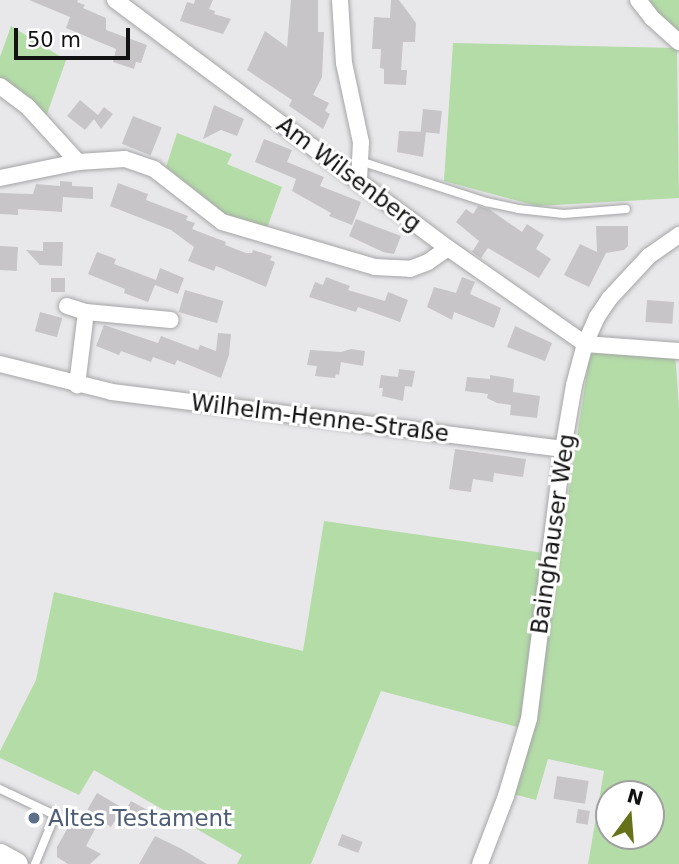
<!DOCTYPE html>
<html>
<head>
<meta charset="utf-8">
<style>
  body { margin:0 }
  #map { position:relative; width:679px; height:864px; overflow:hidden; background:#e8e8ea; font-family:"DejaVu Sans",sans-serif }
  div>[style] { position:absolute }
  .green>* { inset:0; background:#b4dca7 }
  .building>* { inset:0; background:#c7c5c7; transform-origin:0 0 }
  .roads { filter:drop-shadow(0 0 2px #a5a5a7) drop-shadow(0 0 2px #a5a5a7) }
  .service>* { height:8px; margin:-4px; padding:0 4px; transform-origin:4px; border-radius:4px; background:#fff }
  .minor>* { height:16px; margin:-8px; padding:0 8px; transform-origin:8px; border-radius:8px; background:#fff }
  .secondary>* { height:23px; margin:-11.5px; padding:0 11.5px; transform-origin:11.5px; border-radius:11.5px; background:#fff }
  .dots>* { width:19px; height:19px; translate:-50% -50%; box-sizing:border-box; border:4px solid #fff; border-radius:50% }
  span { translate:-50% -50%; white-space:nowrap; text-align:center; line-height:1.15; -webkit-text-stroke:6px #fff; paint-order:stroke }
  .street-label { font-size:23px; color:#121213 }
  .service-label { font-size:23px; color:#4e5e75 }
  .left { translate:0 -50%; text-align:left }
  .north { position:absolute; left:595px; top:780px; width:70px; height:70px; box-sizing:border-box; background:#fff; border:2px solid #a0a0a1; border-radius:50%; rotate:16deg; font-size:19px; font-weight:700; line-height:28px; text-align:center; color:#121213 }
  .north::after { content:''; display:block; margin:auto; width:24px; height:32px; background:#67711a; clip-path:polygon(50% 0,100% 100%,50% 72%,0 100%) }
  .scale { position:absolute; left:14px; top:28px; width:116px; height:32px; box-sizing:border-box; border:4px solid #121213; border-top:0; padding-left:9px; font-size:21px; line-height:24px; white-space:nowrap; color:#121213; -webkit-text-stroke:5px #fff; paint-order:stroke }
</style>
</head>
<body>
<div id="map">
  <div class="green">
    <div style="clip-path:polygon(647px 0,679px 0,679px 34px,665px 22px)"></div>
    <div style="clip-path:polygon(11px 26px,66px 60px,46px 117px,0 80px,0 57px)"></div>
    <div style="clip-path:polygon(453px 43px,677px 48px,679px 198px,537px 206px,444px 181px)"></div>
    <div style="clip-path:polygon(177px 133px,232px 154px,227px 164px,282px 187px,267px 228px,225px 214px,166px 167px)"></div>
    <div style="clip-path:polygon(evenodd,590px 352px,675px 352px,679px 407px,679px 864px,588px 864px,604px 771px,548px 759px,536px 800px,513px 794px,532px 731px,590px 352px,609px 794px,651px 794px,651px 836px,609px 836px,609px 794px)"></div>
    <div style="clip-path:polygon(324px 521px,544px 553px,521px 728px,381px 691px,311px 864px,237px 864px,242px 855px,94px 770px,79px 795px,0 758px,0 751px,36px 680px,54px 592px,303px 651px)"></div>
  </div>
  <div class="building">
    <div style="clip-path:polygon(29px 0,78px 0,77px 2px,85px 5px,83px 8px,106px 18px,106px 30px,147px 45px,141px 63px,136px 62px,134px 69px,113px 62px,116px 49px,66px 28px,70px 17px)"></div>
    <div style="clip-path:polygon(195px 0,213px 0,209px 9px,215px 11px,214px 14px,231px 19px,223px 34px,180px 21px,187px 2px,194px 4px)"></div>
    <div style="clip-path:polygon(291px 0,318px 0,318px 32px,324px 32px,322px 77px,313px 95px,329px 103px,325px 111px,330px 114px,323px 129px,289px 106px,292px 100px,247px 70px,265px 31px,287px 47px)"></div>
    <div style="clip-path:polygon(391px 0,399px 0,416px 23px,415px 42px,403px 42px,401px 70px,407px 70px,406px 85px,384px 84px,384px 69px,380px 68px,381px 49px,372px 49px,374px 17px,390px 18px)"></div>
    <div style="clip-path:polygon(80px 100px,98px 115px,104px 107px,113px 114px,101px 129px,94px 119px,85px 130px,67px 116px)"></div>
    <div style="clip-path:polygon(214px 105px,244px 119px,237px 136px,221px 130px,203px 139px)"></div>
    <div style="left:423px;top:109px;width:19px;height:23px;rotate:6deg"></div>
    <div style="left:133px;top:116px;width:31px;height:30px;rotate:22deg"></div>
    <div style="clip-path:polygon(399px 131px,426px 132px,423px 157px,397px 152px)"></div>
    <div style="clip-path:polygon(264px 139px,292px 150px,287px 162px,324px 177px,320px 186px,361px 202px,352px 225px,329px 216px,331px 213px,292px 191px,296px 179px,255px 162px)"></div>
    <div style="clip-path:polygon(60px 181px,72px 182px,72px 186px,93px 187px,93px 199px,63px 197px,62px 212px,18px 209px,18px 215px,0 214px,0 193px,33px 194px,36px 184px,60px 186px)"></div>
    <div style="clip-path:polygon(118px 183px,148px 194px,146px 200px,188px 216px,186px 220px,195px 223px,192px 229px,226px 242px,225px 245px,246px 253px,252px 253px,253px 250px,272px 256px,270px 260px,275px 262px,266px 287px,216px 266px,214px 271px,188px 261px,194px 247px,171px 230px,110px 206px)"></div>
    <div style="clip-path:polygon(478px 206px,489px 209px,522px 232px,527px 224px,544px 235px,536px 249px,551px 259px,539px 278px,488px 248px,481px 258px,472px 252px,479px 241px,456px 222px,466px 209px,473px 214px)"></div>
    <div style="clip-path:polygon(356px 219px,401px 236px,394px 254px,383px 252px,349px 236px)"></div>
    <div style="clip-path:polygon(596px 226px,628px 226px,628px 246px,624px 250px,606px 253px,589px 287px,564px 275px,580px 244px,597px 252px)"></div>
    <div style="clip-path:polygon(43px 242px,63px 242px,62px 266px,40px 265px,26px 250px,43px 251px)"></div>
    <div style="left:0;top:246px;width:18px;height:24px;rotate:3deg"></div>
    <div style="clip-path:polygon(97px 252px,116px 259px,114px 264px,156px 280px,160px 268px,184px 278px,178px 294px,155px 285px,148px 302px,124px 293px,125px 289px,88px 274px)"></div>
    <div style="clip-path:polygon(326px 277px,350px 286px,348px 290px,385px 301px,388px 292px,408px 300px,400px 322px,358px 307px,356px 312px,309px 297px,315px 282px,323px 285px)"></div>
    <div style="clip-path:polygon(462px 277px,475px 282px,470px 294px,501px 308px,494px 328px,454px 312px,452px 320px,427px 307px,434px 287px,456px 293px)"></div>
    <div style="left:51px;top:278px;width:14px;height:14px"></div>
    <div style="left:185px;top:290px;width:40px;height:23px;rotate:16deg"></div>
    <div style="left:647px;top:300px;width:27px;height:22px;rotate:4deg"></div>
    <div style="left:40px;top:312px;width:23px;height:20px;rotate:15deg"></div>
    <div style="clip-path:polygon(104px 325px,158px 343px,161px 336px,198px 350px,200px 345px,216px 351px,218px 333px,231px 334px,229px 355px,221px 378px,177px 360px,175px 365px,153px 357px,151px 362px,121px 351px,119px 355px,96px 346px)"></div>
    <div style="clip-path:polygon(515px 326px,552px 343px,545px 361px,507px 347px)"></div>
    <div style="clip-path:polygon(351px 349px,365px 351px,363px 366px,341px 362px,339px 375px,336px 374px,335px 378px,315px 376px,317px 366px,307px 365px,310px 350px,341px 352px)"></div>
    <div style="clip-path:polygon(399px 369px,415px 371px,412px 387px,405px 386px,403px 401px,382px 396px,383px 388px,379px 388px,381px 375px,398px 377px)"></div>
    <div style="clip-path:polygon(490px 375px,514px 379px,513px 392px,540px 396px,537px 418px,510px 415px,511px 405px,497px 403px,487px 398px,488px 394px,465px 391px,467px 377px,490px 379px)"></div>
    <div style="clip-path:polygon(455px 449px,526px 459px,523px 477px,494px 473px,493px 482px,473px 479px,471px 492px,449px 489px)"></div>
    <div style="left:557px;top:776px;width:32px;height:23px;rotate:9deg"></div>
    <div style="clip-path:polygon(97px 793px,123px 808px,111px 827px,100px 820px,86px 846px,101px 854px,90px 864px,68px 864px,57px 857px,57px 847px,71px 822px,78px 826px)"></div>
    <div style="left:131px;top:801px;width:18px;height:14px;rotate:29deg"></div>
    <div style="left:578px;top:809px;width:12px;height:14px;rotate:9deg"></div>
    <div style="left:342px;top:834px;width:22px;height:12px;rotate:21deg"></div>
    <div style="clip-path:polygon(155px 836px,180px 848px,207px 864px,139px 864px)"></div>
  </div>
  <div class="roads">
    <div class="service">
      <div style="left:360px;top:161px;width:133px;rotate:18deg"></div>
      <div style="left:486px;top:202px;width:33px;rotate:12deg"></div>
      <div style="left:518px;top:209px;width:46px;rotate:6.2deg"></div>
      <div style="left:564px;top:214px;width:62px;rotate:-4.6deg"></div>
      <div style="left:0;top:789px;width:61px;rotate:25.3deg"></div>
      <div style="left:55px;top:815px;width:53px;rotate:112.2deg"></div>
    </div>
    <div class="minor">
      <div style="left:115px;top:0;width:415px;rotate:36.7deg"></div>
      <div style="left:448px;top:248px;width:167px;rotate:35deg"></div>
      <div style="left:585px;top:344px;width:94px;rotate:4.3deg"></div>
      <div style="left:340px;top:0;width:63px;rotate:86.4deg"></div>
      <div style="left:344px;top:63px;width:81px;rotate:77.9deg"></div>
      <div style="left:361px;top:142px;width:38px;rotate:93deg"></div>
      <div style="left:638px;top:0;width:23px;rotate:52deg"></div>
      <div style="left:652px;top:18px;width:36px;rotate:42deg"></div>
      <div style="left:0;top:86px;width:34px;rotate:37deg"></div>
      <div style="left:27px;top:106px;width:76px;rotate:47.7deg"></div>
      <div style="left:0;top:178px;width:80px;rotate:-11.6deg"></div>
      <div style="left:78px;top:162px;width:47px;rotate:-3.7deg"></div>
      <div style="left:125px;top:159px;width:31px;rotate:19deg"></div>
      <div style="left:154px;top:169px;width:86px;rotate:37.9deg"></div>
      <div style="left:222px;top:222px;width:159px;rotate:16.4deg"></div>
      <div style="left:375px;top:267px;width:35px;rotate:3deg"></div>
      <div style="left:410px;top:269px;width:19px;rotate:-21deg"></div>
      <div style="left:428px;top:262px;width:24px;rotate:-35deg"></div>
      <div style="left:67px;top:306px;width:20px;rotate:18deg"></div>
      <div style="left:86px;top:312px;width:74px;rotate:97deg"></div>
      <div style="left:86px;top:312px;width:85px;rotate:5.4deg"></div>
      <div style="left:0;top:364px;width:115px;rotate:14deg"></div>
      <div style="left:112px;top:392px;width:455px;rotate:7.2deg"></div>
      <div style="left:480px;top:864px;width:73px;rotate:-69.1deg"></div>
      <div style="left:506px;top:796px;width:80px;rotate:-73.4deg"></div>
      <div style="left:529px;top:719px;width:272px;rotate:-82.8deg"></div>
      <div style="left:563px;top:449px;width:65px;rotate:-80.2deg"></div>
      <div style="left:574px;top:385px;width:42px;rotate:-75deg"></div>
      <div style="left:585px;top:344px;width:30px;rotate:-66deg"></div>
      <div style="left:597px;top:317px;width:22px;rotate:-56deg"></div>
      <div style="left:609px;top:299px;width:59px;rotate:-47.1deg"></div>
      <div style="left:649px;top:256px;width:37px;rotate:-35deg"></div>
    </div>
    <div class="secondary">
      <div style="left:0;top:855px;width:18px;rotate:29deg"></div>
    </div>
  </div>
  <div class="dots">
    <div style="left:34px;top:818px;background:#5c6f8a"></div>
  </div>
  <div class="street-label">
    <span style="left:349px;top:174px;rotate:37deg">Am Wilsenberg</span>
    <span style="left:320px;top:418px;rotate:7deg">Wilhelm-Henne-Straße</span>
    <span style="left:553px;top:534px;rotate:-82deg">Bainghauser Weg</span>
  </div>
  <div class="service-label">
    <span class="left" style="left:48px;top:818px">Altes Testament</span>
  </div>
  <div class="north">N</div>
  <div class="scale">50 m</div>
</div>
</body>
</html>
